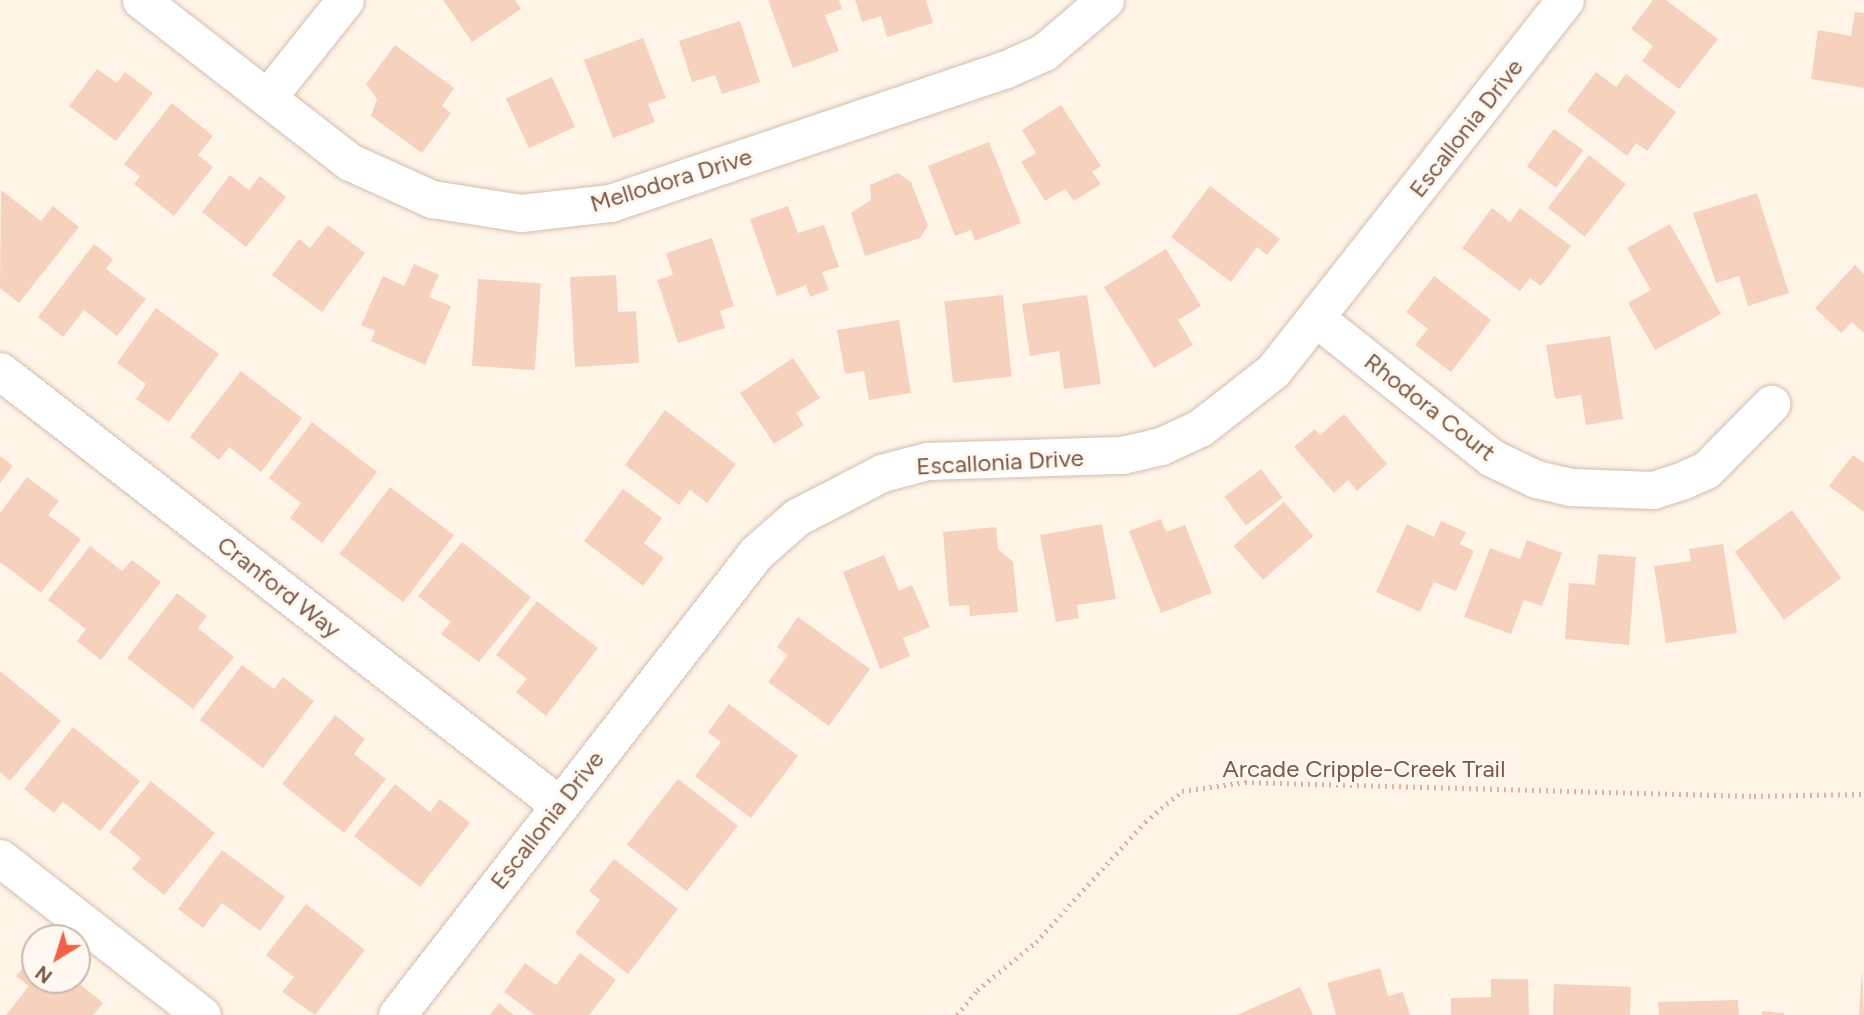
<!DOCTYPE html>
<html>
<head>
<meta charset="utf-8">
<style>
  body { margin:0 }
  #map { position:relative; width:1864px; height:1015px; overflow:hidden; background:#fef4e8; font-family:Figtree,sans-serif }
  div>[style] { position:absolute }
  .building>* { inset:0; background:#f5d1be; transform-origin:0 0 }
  .path>* { height:4.5px; margin-top:-2.25px; transform-origin:0; background:repeating-linear-gradient(90deg,#dbb4a0 0 2px,transparent 0 7px) }
  .roads { filter:drop-shadow(0 0 2px #d4bdaf) drop-shadow(0 0 2px #d4bdaf) }
  .street>* { height:37px; margin:-18.5px; padding:0 18.5px; transform-origin:18.5px; border-radius:18.5px; background:#fff }
  span { translate:-50% -50%; white-space:nowrap; text-align:center; line-height:1.15; -webkit-text-stroke:6px #fff8f0; paint-order:stroke }
  .street-label { font-size:24px; color:#7a5849 }
  .north { position:absolute; left:21px; top:924px; width:70px; height:70px; box-sizing:border-box; background:#fff8f0; border:2px solid #cab8ad; border-radius:50%; rotate:218deg; font-size:19px; font-weight:700; line-height:28px; text-align:center; color:#7a5849 }
  .north::after { content:''; display:block; margin:auto; width:24px; height:32px; background:#ee6346; clip-path:polygon(50% 0,100% 100%,50% 72%,0 100%) }
</style>
</head>
<body>
<div id="map">
  <div class="building">
    <div style="clip-path:polygon(443px 0,515px 0,521px 9px,472px 42px)"></div>
    <div style="clip-path:polygon(768px 0,839px 0,842px 9px,825px 15px,839px 51px,793px 68px)"></div>
    <div style="clip-path:polygon(855px 0,926px 0,933px 23px,887px 37px,881px 16px,862px 22px)"></div>
    <div style="clip-path:polygon(1653px 0,1666px 0,1718px 39px,1679px 89px,1642px 61px,1653px 46px,1631px 29px)"></div>
    <div style="clip-path:polygon(1855px 12px,1864px 13px,1864px 88px,1811px 79px,1818px 30px,1851px 36px)"></div>
    <div style="clip-path:polygon(740px 21px,760px 82px,722px 94px,715px 75px,692px 82px,679px 41px)"></div>
    <div style="clip-path:polygon(643px 38px,666px 98px,648px 104px,655px 122px,613px 138px,584px 60px)"></div>
    <div style="clip-path:polygon(395px 45px,454px 88px,442px 106px,451px 113px,422px 153px,371px 116px,377px 99px,366px 84px)"></div>
    <div style="clip-path:polygon(97px 69px,117px 83px,125px 72px,153px 93px,116px 141px,69px 106px)"></div>
    <div style="clip-path:polygon(1596px 72px,1616px 87px,1626px 74px,1676px 112px,1647px 151px,1636px 143px,1627px 156px,1567px 111px)"></div>
    <div style="left:552px;top:77px;width:55px;height:51px;rotate:65deg"></div>
    <div style="clip-path:polygon(172px 103px,213px 136px,198px 155px,213px 167px,174px 216px,134px 184px,140px 176px,124px 164px)"></div>
    <div style="clip-path:polygon(1061px 105px,1101px 166px,1092px 172px,1101px 184px,1074px 201px,1065px 189px,1045px 201px,1021px 162px,1036px 153px,1022px 130px)"></div>
    <div style="left:1554px;top:129px;width:36px;height:46px;rotate:36deg"></div>
    <div style="clip-path:polygon(989px 142px,1021px 223px,975px 241px,971px 230px,955px 236px,928px 166px)"></div>
    <div style="left:1589px;top:155px;width:47px;height:67px;rotate:38deg"></div>
    <div style="clip-path:polygon(898px 173px,911px 182px,928px 226px,920px 238px,865px 256px,851px 213px,871px 200px,870px 185px)"></div>
    <div style="clip-path:polygon(230px 175px,249px 190px,260px 176px,286px 197px,246px 247px,202px 212px)"></div>
    <div style="clip-path:polygon(1210px 186px,1280px 239px,1267px 255px,1257px 247px,1231px 282px,1171px 237px)"></div>
    <div style="clip-path:polygon(1px 190px,41px 221px,53px 206px,79px 227px,19px 303px,0 288px)"></div>
    <div style="clip-path:polygon(1757px 193px,1789px 293px,1748px 306px,1739px 276px,1716px 283px,1693px 213px)"></div>
    <div style="clip-path:polygon(788px 206px,798px 233px,824px 225px,839px 267px,822px 272px,829px 290px,810px 297px,806px 285px,777px 296px,750px 219px)"></div>
    <div style="clip-path:polygon(1492px 208px,1510px 222px,1520px 208px,1571px 246px,1541px 286px,1530px 278px,1520px 291px,1462px 248px)"></div>
    <div style="clip-path:polygon(1670px 224px,1721px 314px,1655px 350px,1628px 303px,1651px 290px,1627px 248px)"></div>
    <div style="clip-path:polygon(328px 225px,365px 253px,322px 312px,272px 275px,299px 239px,310px 248px)"></div>
    <div style="clip-path:polygon(712px 238px,734px 306px,720px 311px,725px 328px,678px 343px,657px 280px,673px 275px,666px 253px)"></div>
    <div style="clip-path:polygon(94px 244px,113px 259px,106px 269px,146px 299px,117px 336px,84px 310px,63px 337px,38px 317px)"></div>
    <div style="clip-path:polygon(1166px 249px,1201px 306px,1178px 320px,1193px 345px,1154px 368px,1104px 287px)"></div>
    <div style="clip-path:polygon(414px 264px,439px 275px,429px 297px,451px 306px,425px 365px,371px 341px,375px 331px,361px 325px,383px 276px,404px 286px)"></div>
    <div style="clip-path:polygon(1855px 265px,1864px 274px,1864px 333px,1852px 322px,1841px 333px,1815px 308px)"></div>
    <div style="clip-path:polygon(616px 275px,618px 312px,636px 311px,639px 363px,575px 367px,570px 277px)"></div>
    <div style="clip-path:polygon(1434px 276px,1491px 320px,1451px 372px,1415px 345px,1428px 329px,1406px 312px)"></div>
    <div style="left:478px;top:279px;width:63px;height:87px;rotate:4deg"></div>
    <div style="left:1003px;top:295px;width:82px;height:59px;rotate:84deg"></div>
    <div style="clip-path:polygon(1087px 295px,1101px 384px,1064px 389px,1059px 351px,1030px 356px,1022px 304px)"></div>
    <div style="clip-path:polygon(156px 308px,219px 354px,169px 422px,136px 399px,146px 384px,117px 363px)"></div>
    <div style="clip-path:polygon(899px 320px,911px 393px,869px 400px,864px 371px,845px 374px,837px 330px)"></div>
    <div style="clip-path:polygon(1610px 336px,1623px 419px,1586px 425px,1581px 395px,1555px 399px,1546px 345px)"></div>
    <div style="clip-path:polygon(793px 358px,820px 398px,796px 413px,804px 425px,774px 444px,740px 393px)"></div>
    <div style="clip-path:polygon(241px 371px,302px 418px,261px 472px,229px 447px,219px 460px,190px 437px)"></div>
    <div style="clip-path:polygon(665px 410px,736px 464px,707px 503px,690px 490px,679px 505px,625px 465px)"></div>
    <div style="clip-path:polygon(1344px 414px,1387px 464px,1357px 491px,1348px 480px,1334px 493px,1294px 447px,1315px 429px,1320px 435px)"></div>
    <div style="clip-path:polygon(312px 422px,377px 472px,322px 543px,290px 518px,301px 503px,269px 478px)"></div>
    <div style="clip-path:polygon(1853px 455px,1864px 463px,1864px 512px,1829px 486px)"></div>
    <div style="clip-path:polygon(0 456px,13px 466px,0 483px)"></div>
    <div style="left:1261px;top:469px;width:36px;height:46px;rotate:53deg"></div>
    <div style="clip-path:polygon(27px 477px,59px 501px,48px 515px,81px 539px,41px 593px,0 562px,0 513px)"></div>
    <div style="left:390px;top:487px;width:80px;height:84px;rotate:37deg"></div>
    <div style="clip-path:polygon(623px 489px,662px 518px,644px 543px,664px 558px,643px 586px,584px 541px)"></div>
    <div style="left:1284px;top:502px;width:45px;height:67px;rotate:49deg"></div>
    <div style="left:1792px;top:510px;width:84px;height:71px;rotate:54deg"></div>
    <div style="clip-path:polygon(1161px 519px,1166px 532px,1185px 525px,1212px 593px,1161px 613px,1129px 531px)"></div>
    <div style="clip-path:polygon(1441px 521px,1466px 532px,1460px 544px,1474px 551px,1456px 591px,1434px 582px,1420px 612px,1376px 592px,1407px 524px,1434px 537px)"></div>
    <div style="clip-path:polygon(1102px 524px,1116px 599px,1077px 605px,1079px 618px,1056px 622px,1040px 535px)"></div>
    <div style="clip-path:polygon(996px 527px,998px 549px,1013px 562px,1018px 612px,970px 616px,969px 605px,949px 606px,943px 532px)"></div>
    <div style="clip-path:polygon(1527px 540px,1562px 553px,1542px 606px,1524px 600px,1511px 634px,1464px 617px,1490px 548px,1520px 559px)"></div>
    <div style="clip-path:polygon(462px 542px,531px 597px,479px 662px,441px 634px,451px 622px,418px 596px)"></div>
    <div style="clip-path:polygon(1723px 544px,1737px 633px,1666px 643px,1654px 566px,1691px 561px,1689px 549px)"></div>
    <div style="clip-path:polygon(90px 546px,122px 571px,132px 560px,161px 582px,101px 660px,77px 641px,86px 629px,48px 600px)"></div>
    <div style="clip-path:polygon(1598px 554px,1636px 557px,1629px 645px,1565px 639px,1569px 583px,1595px 585px)"></div>
    <div style="clip-path:polygon(884px 555px,899px 591px,912px 585px,930px 627px,903px 638px,910px 656px,880px 669px,843px 572px)"></div>
    <div style="clip-path:polygon(177px 593px,207px 616px,198px 628px,234px 657px,193px 709px,127px 658px)"></div>
    <div style="clip-path:polygon(537px 601px,598px 648px,546px 716px,516px 692px,527px 679px,496px 655px)"></div>
    <div style="clip-path:polygon(798px 617px,870px 669px,829px 726px,768px 682px,788px 655px,777px 647px)"></div>
    <div style="clip-path:polygon(242px 665px,274px 689px,283px 677px,314px 701px,263px 768px,200px 720px)"></div>
    <div style="clip-path:polygon(0 671px,61px 721px,10px 781px,0 772px)"></div>
    <div style="clip-path:polygon(729px 704px,798px 756px,751px 818px,695px 776px,721px 742px,708px 732px)"></div>
    <div style="clip-path:polygon(335px 715px,365px 739px,354px 754px,386px 779px,344px 833px,282px 784px)"></div>
    <div style="clip-path:polygon(73px 727px,140px 781px,100px 831px,63px 802px,54px 813px,24px 789px)"></div>
    <div style="left:678px;top:779px;width:76px;height:83px;rotate:38deg"></div>
    <div style="clip-path:polygon(151px 781px,215px 833px,164px 895px,132px 869px,141px 858px,109px 832px)"></div>
    <div style="clip-path:polygon(395px 784px,430px 812px,440px 799px,470px 823px,420px 887px,354px 836px)"></div>
    <div style="clip-path:polygon(222px 850px,285px 897px,260px 931px,222px 903px,203px 928px,178px 909px)"></div>
    <div style="clip-path:polygon(614px 859px,678px 909px,628px 974px,575px 933px,600px 900px,589px 891px)"></div>
    <div style="clip-path:polygon(306px 904px,365px 950px,315px 1015px,282px 992px,294px 977px,266px 955px)"></div>
    <div style="clip-path:polygon(35px 953px,35px 980px,75px 980px,103px 1003px,93px 1015px,6px 1015px,29px 986px,16px 976px)"></div>
    <div style="clip-path:polygon(580px 953px,616px 980px,589px 1015px,535px 1015px,504px 992px,525px 963px,556px 985px)"></div>
    <div style="clip-path:polygon(1380px 968px,1388px 996px,1403px 992px,1410px 1015px,1336px 1015px,1327px 983px)"></div>
    <div style="clip-path:polygon(1862px 970px,1864px 1015px,1859px 1015px)"></div>
    <div style="clip-path:polygon(1491px 979px,1528px 979px,1529px 1015px,1451px 1015px,1451px 998px,1491px 997px)"></div>
    <div style="left:1554px;top:984px;width:77px;height:31px;rotate:2deg"></div>
    <div style="clip-path:polygon(1300px 987px,1313px 1015px,1237px 1015px)"></div>
    <div style="clip-path:polygon(1738px 1000px,1739px 1015px,1659px 1015px,1658px 1002px)"></div>
    <div style="clip-path:polygon(499px 1003px,514px 1015px,490px 1015px)"></div>
    <div style="clip-path:polygon(1762px 1011px,1784px 1013px,1784px 1015px,1762px 1015px)"></div>
  </div>
  <div class="path">
    <div style="left:957px;top:1015px;width:32px;rotate:-51deg"></div>
    <div style="left:977px;top:990px;width:76px;rotate:-39.1deg"></div>
    <div style="left:1036px;top:942px;width:162px;rotate:-47.8deg"></div>
    <div style="left:1145px;top:822px;width:48px;rotate:-40deg"></div>
    <div style="left:1182px;top:791px;width:64px;rotate:-8.1deg"></div>
    <div style="left:1245px;top:782px;width:509px;rotate:1.58deg"></div>
    <div style="left:1754px;top:796px;width:110px;rotate:-1deg"></div>
  </div>
  <div class="roads">
    <div class="street">
      <div style="left:141px;top:0;width:264px;rotate:37.8deg"></div>
      <div style="left:350px;top:162px;width:90px;rotate:24.3deg"></div>
      <div style="left:432px;top:199px;width:90px;rotate:8.9deg"></div>
      <div style="left:521px;top:213px;width:90px;rotate:-6.4deg"></div>
      <div style="left:610px;top:203px;width:416px;rotate:-18.7deg"></div>
      <div style="left:1004px;top:70px;width:44px;rotate:-24.2deg"></div>
      <div style="left:1044px;top:52px;width:80px;rotate:-40.4deg"></div>
      <div style="left:267px;top:98px;width:125px;rotate:-51.5deg"></div>
      <div style="left:1317px;top:319px;width:223px;rotate:38.5deg"></div>
      <div style="left:1492px;top:458px;width:49px;rotate:25.5deg"></div>
      <div style="left:1536px;top:479px;width:35px;rotate:13deg"></div>
      <div style="left:1570px;top:487px;width:83px;rotate:2.1deg"></div>
      <div style="left:1653px;top:490px;width:29px;rotate:-18deg"></div>
      <div style="left:1681px;top:481px;width:27px;rotate:-24deg"></div>
      <div style="left:1706px;top:470px;width:93px;rotate:-45.4deg"></div>
      <div style="left:0;top:371px;width:706px;rotate:37.81deg"></div>
      <div style="left:0;top:858px;width:256px;rotate:37.9deg"></div>
      <div style="left:397px;top:1015px;width:585px;rotate:-52.15deg"></div>
      <div style="left:756px;top:553px;width:55px;rotate:-41.3deg"></div>
      <div style="left:797px;top:517px;width:96px;rotate:-27.4deg"></div>
      <div style="left:882px;top:473px;width:47px;rotate:-14.9deg"></div>
      <div style="left:927px;top:461px;width:195px;rotate:-1.8deg"></div>
      <div style="left:1122px;top:455px;width:40px;rotate:-13deg"></div>
      <div style="left:1161px;top:446px;width:43px;rotate:-24.8deg"></div>
      <div style="left:1200px;top:428px;width:93px;rotate:-38deg"></div>
      <div style="left:1273px;top:371px;width:472px;rotate:-51.8deg"></div>
    </div>
  </div>
  <div class="street-label">
    <span style="left:1466px;top:128px;rotate:-52deg">Escallonia Drive</span>
    <span style="left:671px;top:180px;rotate:-17deg">Mellodora Drive</span>
    <span style="left:1430px;top:407px;rotate:38deg">Rhodora Court</span>
    <span style="left:1000px;top:462px;rotate:-3deg">Escallonia Drive</span>
    <span style="left:279px;top:587px;rotate:38deg">Cranford Way</span>
    <span style="left:1364px;top:769px">Arcade Cripple-Creek Trail</span>
    <span style="left:547px;top:820px;rotate:-52deg">Escallonia Drive</span>
  </div>
  <div class="north">N</div>
</div>
</body>
</html>
